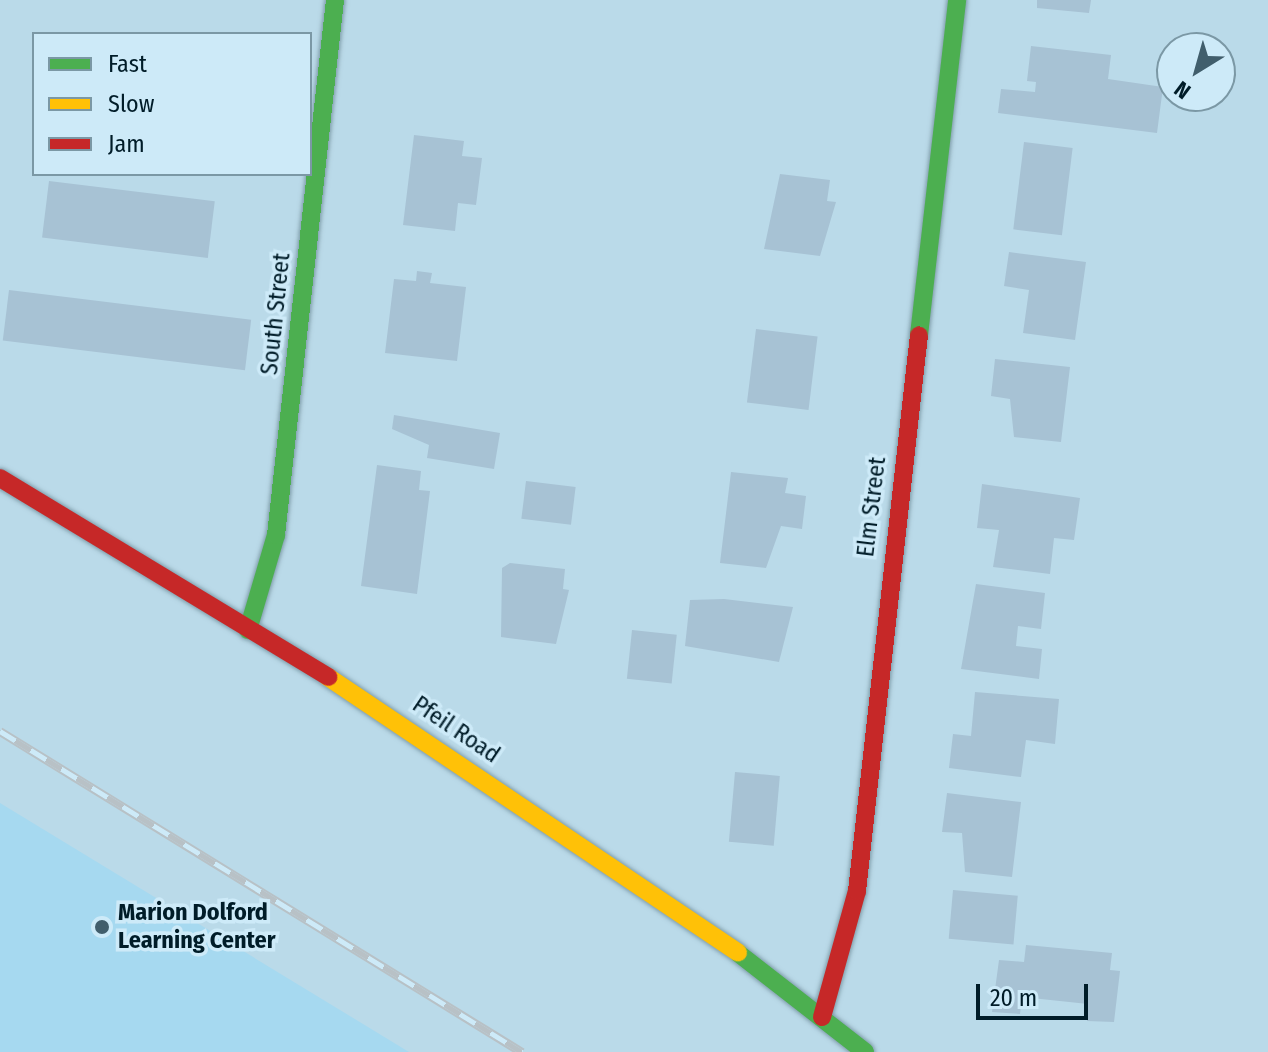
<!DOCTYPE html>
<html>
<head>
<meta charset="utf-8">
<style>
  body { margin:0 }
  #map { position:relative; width:1268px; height:1052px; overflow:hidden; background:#badae9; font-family:"Fira Sans Condensed",sans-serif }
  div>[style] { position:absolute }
  .built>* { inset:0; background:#a6d9f0 }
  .building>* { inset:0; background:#a7c2d4; transform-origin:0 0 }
  .roads { filter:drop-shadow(0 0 2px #809eab) drop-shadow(0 0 2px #809eab) }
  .fast>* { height:18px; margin:-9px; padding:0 9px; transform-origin:9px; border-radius:9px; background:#4caf50 }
  .slow>* { height:18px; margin:-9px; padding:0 9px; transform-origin:9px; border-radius:9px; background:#ffc107 }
  .jam>* { height:18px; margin:-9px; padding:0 9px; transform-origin:9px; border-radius:9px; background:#c62828 }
  .rail>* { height:9px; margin-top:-4.5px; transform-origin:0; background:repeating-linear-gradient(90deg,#cdeaf8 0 18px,#b8c1c6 0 36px); box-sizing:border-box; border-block:2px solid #b8c1c6 }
  .dots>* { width:22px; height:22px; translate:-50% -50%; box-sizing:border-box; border:4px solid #cdeaf8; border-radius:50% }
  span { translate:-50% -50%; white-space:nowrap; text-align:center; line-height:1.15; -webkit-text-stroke:7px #cdeaf8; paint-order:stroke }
  .street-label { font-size:24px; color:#001c28 }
  .poi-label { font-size:24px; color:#001c28; font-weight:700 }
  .left { translate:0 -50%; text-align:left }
  .legend { position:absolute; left:32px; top:32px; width:280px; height:144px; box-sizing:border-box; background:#cdeaf8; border:2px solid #7b98a5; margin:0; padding:10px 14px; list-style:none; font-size:24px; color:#001c28 }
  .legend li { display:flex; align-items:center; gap:16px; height:40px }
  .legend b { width:40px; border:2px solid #7b98a5 }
  .north { position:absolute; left:1156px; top:32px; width:80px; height:80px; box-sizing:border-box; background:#cdeaf8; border:2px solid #7b98a5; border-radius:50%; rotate:217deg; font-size:22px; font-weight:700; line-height:32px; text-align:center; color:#001c28 }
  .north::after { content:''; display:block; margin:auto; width:28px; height:36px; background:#415e6c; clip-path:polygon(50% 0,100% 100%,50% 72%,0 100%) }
  .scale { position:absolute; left:976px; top:984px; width:112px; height:36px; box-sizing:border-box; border:4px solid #001c28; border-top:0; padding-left:10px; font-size:24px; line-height:28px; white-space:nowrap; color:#001c28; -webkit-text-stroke:6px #cdeaf8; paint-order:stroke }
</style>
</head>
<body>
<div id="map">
  <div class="built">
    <div style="clip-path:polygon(0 803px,409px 1052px,0 1052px)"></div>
  </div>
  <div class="building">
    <div style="clip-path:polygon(1037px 0,1091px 0,1089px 13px,1037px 8px)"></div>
    <div style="clip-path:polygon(1031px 46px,1111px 55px,1108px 79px,1163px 87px,1157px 133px,998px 113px,1001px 89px,1035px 92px,1036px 82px,1027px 81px)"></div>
    <div style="clip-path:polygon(414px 135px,464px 141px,462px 156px,482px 158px,476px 205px,458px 203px,455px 231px,403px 225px)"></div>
    <div style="left:1024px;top:142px;width:49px;height:88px;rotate:7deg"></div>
    <div style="clip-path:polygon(780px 174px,830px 180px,827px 201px,836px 202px,820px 256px,764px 249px)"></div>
    <div style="left:49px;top:181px;width:167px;height:57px;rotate:7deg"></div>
    <div style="clip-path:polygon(1009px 252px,1086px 262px,1075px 340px,1023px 333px,1029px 290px,1004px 286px)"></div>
    <div style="clip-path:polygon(417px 271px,432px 273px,430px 283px,466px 287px,457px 361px,385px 353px,394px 279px,416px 281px)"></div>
    <div style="left:9px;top:290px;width:244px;height:51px;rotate:7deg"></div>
    <div style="left:756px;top:329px;width:62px;height:74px;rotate:7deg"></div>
    <div style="clip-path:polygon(995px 359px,1070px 367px,1061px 442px,1014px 437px,1010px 399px,991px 396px)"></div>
    <div style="clip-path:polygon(394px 415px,500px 433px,494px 469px,427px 458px,429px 445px,392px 429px)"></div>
    <div style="clip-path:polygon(377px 465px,421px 471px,419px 490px,430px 491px,417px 594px,361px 586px)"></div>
    <div style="clip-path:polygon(731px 472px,788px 478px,785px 493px,806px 496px,802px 529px,781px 526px,766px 568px,720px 563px)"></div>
    <div style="left:526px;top:481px;width:50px;height:38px;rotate:7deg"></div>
    <div style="clip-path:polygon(982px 484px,1080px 498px,1074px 540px,1054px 538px,1050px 574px,993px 567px,999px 530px,977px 528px)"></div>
    <div style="clip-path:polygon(510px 563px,565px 569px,563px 589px,569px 590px,556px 644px,501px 637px,502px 568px)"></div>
    <div style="clip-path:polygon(976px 584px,1045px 593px,1041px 629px,1018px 626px,1016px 646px,1042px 649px,1039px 679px,961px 669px)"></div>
    <div style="clip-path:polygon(724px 599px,793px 607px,779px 662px,685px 646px,690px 600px)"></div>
    <div style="left:632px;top:630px;width:45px;height:49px;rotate:6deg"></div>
    <div style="clip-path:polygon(975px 692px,1059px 699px,1055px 744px,1026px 740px,1021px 777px,949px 768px,953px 734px,971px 736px)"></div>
    <div style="left:735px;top:772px;width:45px;height:70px;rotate:5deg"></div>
    <div style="clip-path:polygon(947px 793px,1021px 802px,1012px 877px,965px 872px,962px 833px,942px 832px)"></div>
    <div style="left:953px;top:890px;width:65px;height:49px;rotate:5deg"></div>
    <div style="clip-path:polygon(1026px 945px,1112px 953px,1110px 970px,1120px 971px,1114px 1022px,1087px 1021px,1088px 1004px,1022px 997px,1020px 1014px,992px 1012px,999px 960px,1024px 962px)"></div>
  </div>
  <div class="roads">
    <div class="fast">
      <div style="left:919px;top:335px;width:337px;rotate:-83.5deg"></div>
      <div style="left:248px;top:630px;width:99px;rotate:-73.6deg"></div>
      <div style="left:276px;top:535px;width:538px;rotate:-83.71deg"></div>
      <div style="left:738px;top:953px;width:161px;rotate:37.9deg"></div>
    </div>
    <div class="slow">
      <div style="left:328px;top:677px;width:494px;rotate:33.9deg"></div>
    </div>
    <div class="jam">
      <div style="left:0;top:478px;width:384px;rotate:31.2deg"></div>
      <div style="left:822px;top:1017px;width:131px;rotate:-74.5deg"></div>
      <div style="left:857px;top:891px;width:559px;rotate:-83.64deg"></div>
    </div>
  </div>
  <div class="rail">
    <div style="left:0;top:731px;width:613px;rotate:31.59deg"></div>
  </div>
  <div class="dots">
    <div style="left:102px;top:927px;background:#415e6c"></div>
  </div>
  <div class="street-label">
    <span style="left:276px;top:314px;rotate:-84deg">South Street</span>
    <span style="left:872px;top:507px;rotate:-83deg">Elm Street</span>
    <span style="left:456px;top:730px;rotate:34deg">Pfeil Road</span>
  </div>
  <div class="poi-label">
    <span class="left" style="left:118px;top:927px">Marion Dolford<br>Learning Center</span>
  </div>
  <ul class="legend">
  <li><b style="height:10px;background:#4caf50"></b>Fast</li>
  <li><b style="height:10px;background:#ffc107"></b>Slow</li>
  <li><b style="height:10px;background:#c62828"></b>Jam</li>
  </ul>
  <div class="north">N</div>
  <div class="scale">20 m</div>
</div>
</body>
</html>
